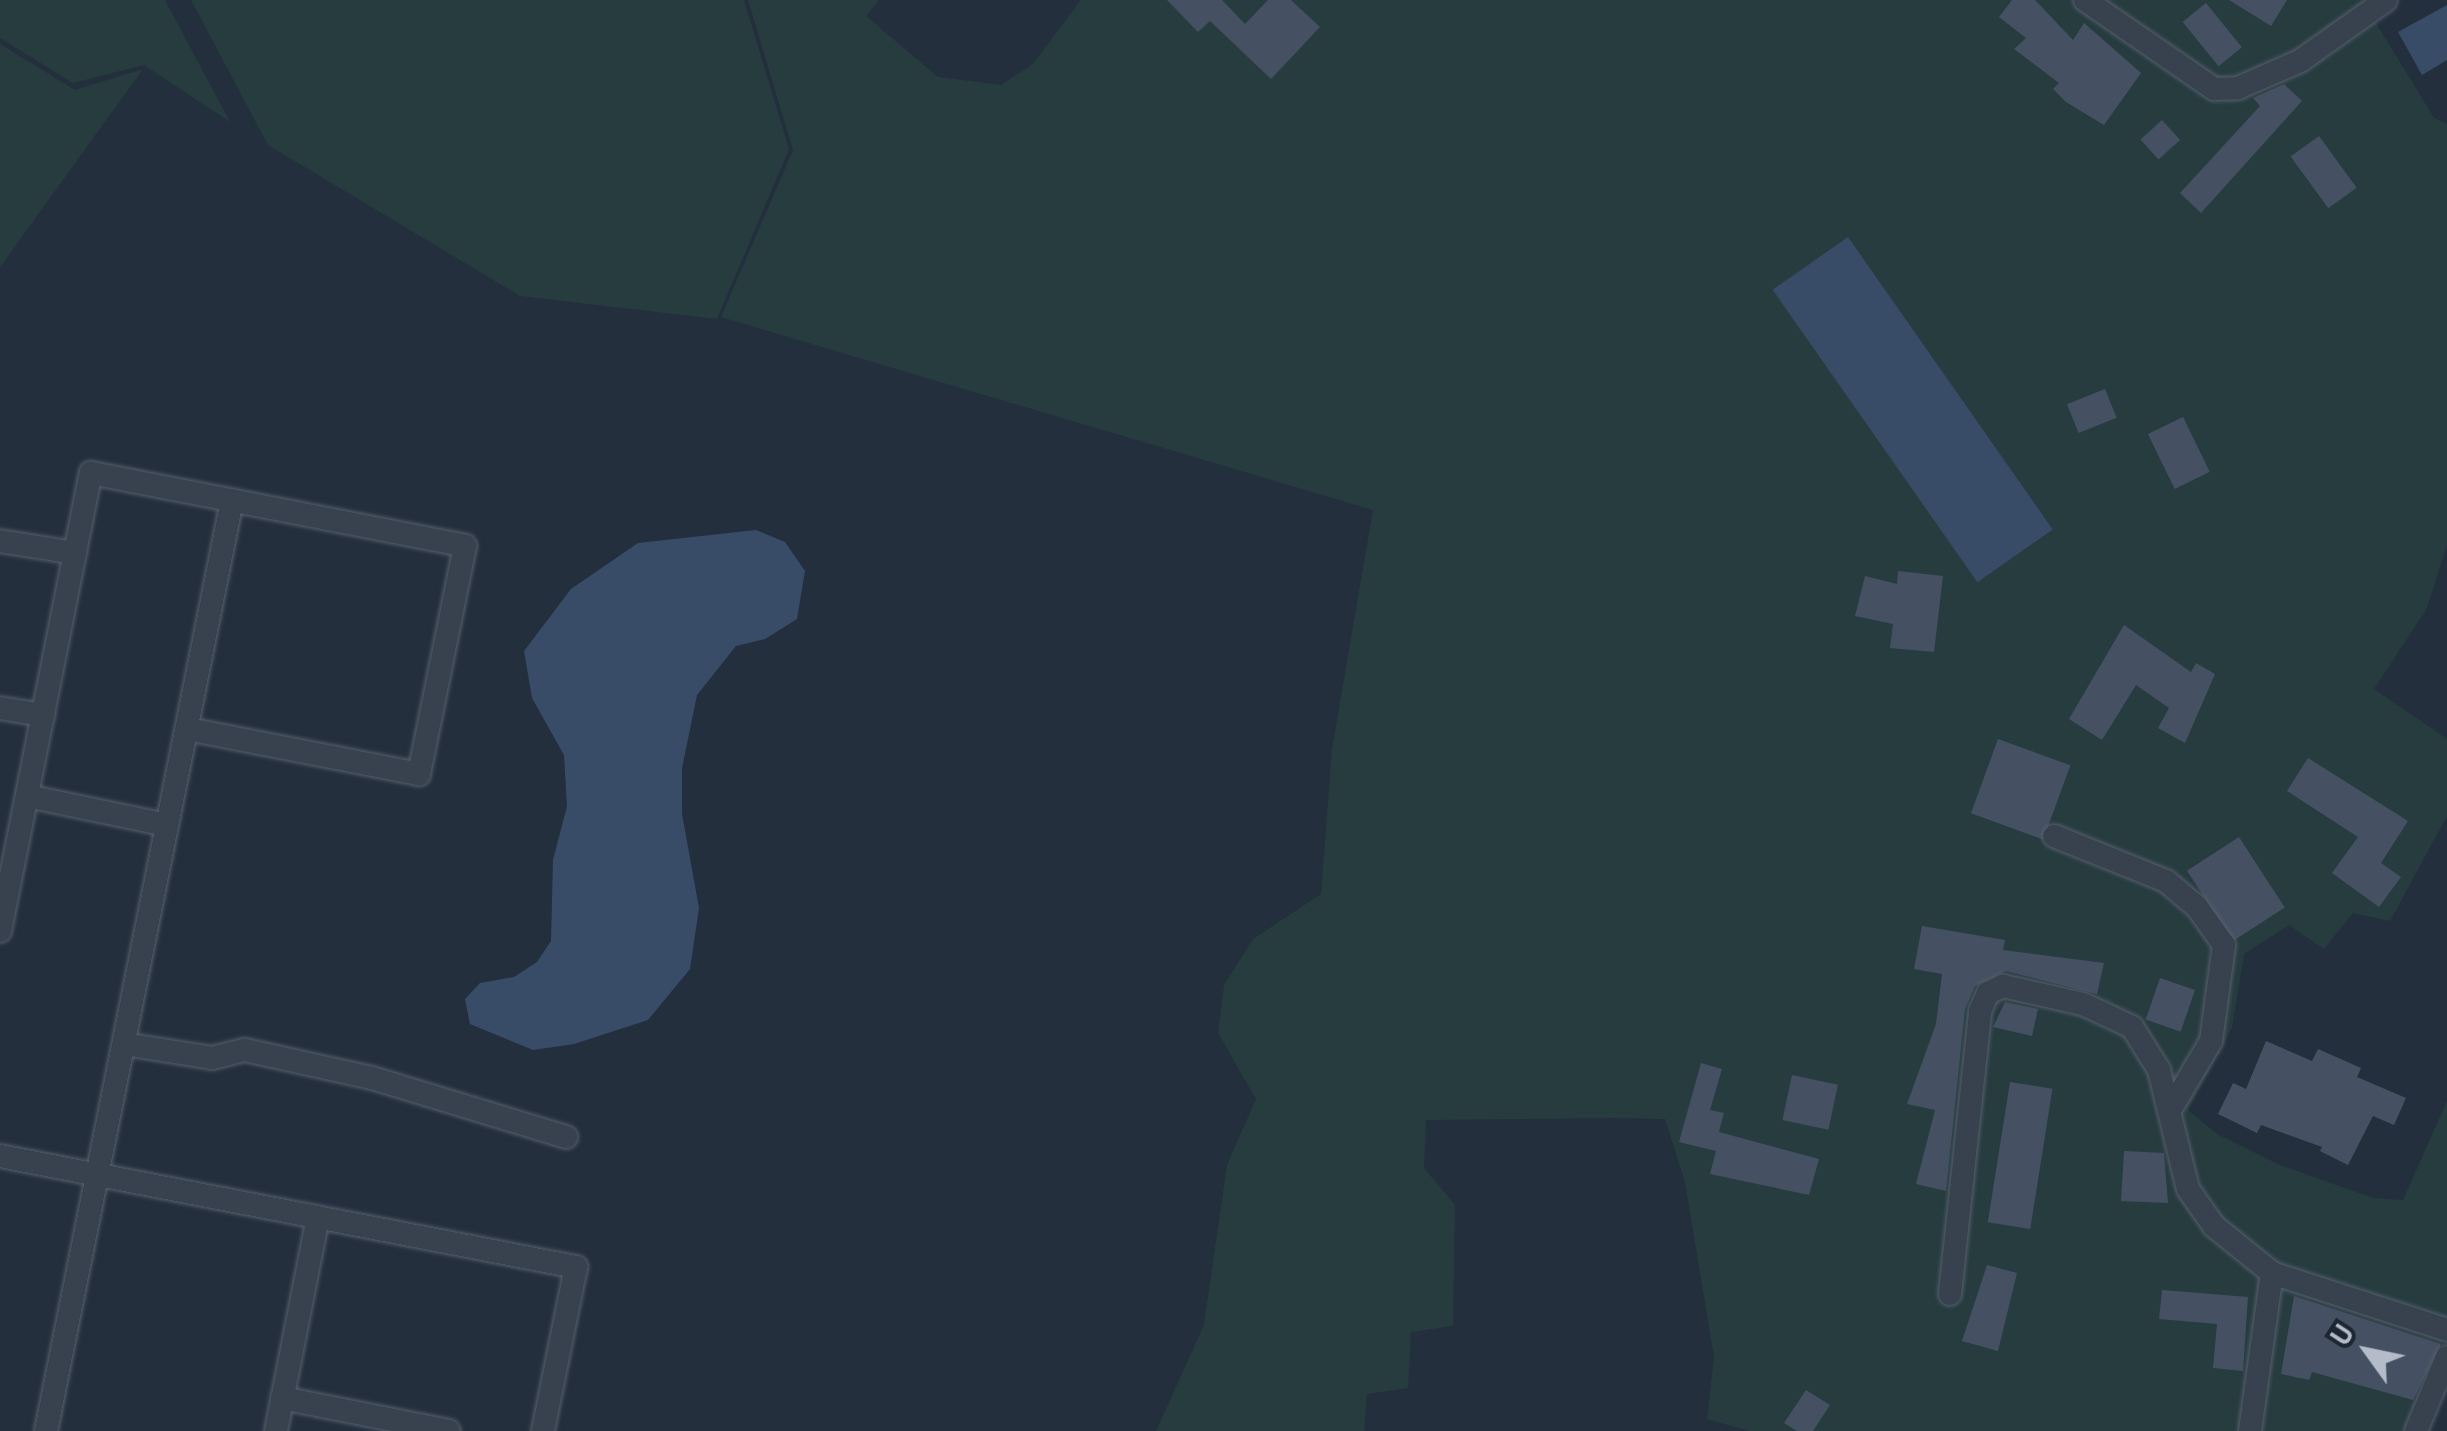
<!DOCTYPE html>
<html>
<head>
<meta charset="utf-8">
<style>
  body { margin:0 }
  #map { position:relative; width:2447px; height:1431px; overflow:hidden; background:#242f3e; font-family:"PT Sans",sans-serif }
  div>[style] { position:absolute }
  .green>* { inset:0; background:#263c3f }
  .water>* { inset:0; background:#394c67; transform-origin:0 0 }
  .building>* { inset:0; background:#455162; transform-origin:0 0 }
  .roads { filter:drop-shadow(0 0 2px #565f6c) drop-shadow(0 0 2px #565f6c) }
  .street>* { height:22px; margin:-11px; padding:0 11px; transform-origin:11px; border-radius:11px; background:#38414e }
  span { translate:-50% -50%; white-space:nowrap; text-align:center; line-height:1.15; -webkit-text-stroke:8px #1d2633; paint-order:stroke }
  .north { position:absolute; left:2317px; top:1301px; width:100px; height:100px; -webkit-text-stroke:8px #1d2633; paint-order:stroke; rotate:303deg; font-size:28px; font-weight:700; line-height:40px; text-align:center; color:#b4bcc9 }
  .north::after { content:''; display:block; margin:auto; width:35px; height:45px; background:#b4bcc9; clip-path:polygon(50% 0,100% 100%,50% 72%,0 100%) }
</style>
</head>
<body>
<div id="map">
  <div class="green">
    <div style="clip-path:polygon(0 0,165px 0,230px 122px,144px 65px,73px 83px,0 38px)"></div>
    <div style="clip-path:polygon(191px 0,744px 0,789px 149px,717px 319px,520px 296px,268px 145px)"></div>
    <div style="clip-path:polygon(748px 0,879px 0,866px 16px,938px 77px,1001px 85px,1033px 64px,1081px 0,2362px 0,2434px 118px,2447px 124px,2447px 546px,2426px 610px,2374px 689px,2447px 739px,2447px 816px,2390px 921px,2353px 913px,2324px 949px,2289px 925px,2244px 954px,2232px 1028px,2188px 1110px,2217px 1134px,2280px 1165px,2373px 1198px,2403px 1200px,2447px 1101px,2447px 1329px,2404px 1431px,1749px 1431px,1707px 1419px,1714px 1357px,1685px 1182px,1665px 1119px,1614px 1118px,1426px 1120px,1424px 1168px,1455px 1205px,1453px 1326px,1411px 1332px,1408px 1388px,1367px 1394px,1364px 1431px,1156px 1431px,1204px 1325px,1227px 1165px,1256px 1099px,1218px 1033px,1224px 985px,1253px 939px,1321px 894px,1332px 749px,1373px 510px,721px 317px,793px 150px)"></div>
    <div style="clip-path:polygon(0 44px,75px 90px,143px 69px,0 267px)"></div>
  </div>
  <div class="water">
    <div style="clip-path:polygon(2447px 5px,2447px 60px,2422px 75px,2398px 32px)"></div>
    <div style="left:1848px;top:237px;width:357px;height:92px;rotate:55deg"></div>
    <div style="clip-path:polygon(756px 530px,785px 542px,805px 571px,797px 619px,765px 639px,736px 646px,697px 695px,682px 768px,682px 814px,699px 908px,690px 969px,648px 1020px,574px 1044px,533px 1050px,470px 1024px,465px 999px,480px 983px,514px 977px,537px 962px,551px 941px,553px 860px,567px 806px,564px 755px,532px 698px,524px 651px,571px 589px,638px 543px)"></div>
  </div>
  <div class="building">
    <div style="clip-path:polygon(1167px 0,1222px 0,1245px 24px,1268px 0,1291px 0,1320px 27px,1271px 79px,1210px 21px,1198px 32px)"></div>
    <div style="clip-path:polygon(2012px 0,2035px 0,2073px 40px,2084px 23px,2141px 73px,2104px 125px,2066px 102px,2053px 89px,2059px 83px,2014px 49px,2026px 38px,1999px 17px)"></div>
    <div style="clip-path:polygon(2229px 0,2287px 0,2271px 26px)"></div>
    <div style="left:2206px;top:3px;width:57px;height:30px;rotate:51deg"></div>
    <div style="clip-path:polygon(2284px 84px,2302px 101px,2201px 213px,2180px 193px,2260px 106px,2253px 98px)"></div>
    <div style="left:2162px;top:120px;width:27px;height:29px;rotate:48deg"></div>
    <div style="left:2319px;top:136px;width:64px;height:35px;rotate:54deg"></div>
    <div style="left:2105px;top:389px;width:31px;height:41px;rotate:68deg"></div>
    <div style="left:2183px;top:417px;width:61px;height:39px;rotate:64deg"></div>
    <div style="clip-path:polygon(1898px 571px,1943px 576px,1934px 652px,1890px 648px,1893px 624px,1855px 616px,1865px 576px,1897px 584px)"></div>
    <div style="clip-path:polygon(2124px 625px,2191px 672px,2196px 663px,2215px 674px,2185px 743px,2158px 728px,2169px 708px,2136px 685px,2102px 740px,2069px 719px)"></div>
    <div style="left:1998px;top:739px;width:77px;height:79px;rotate:20deg"></div>
    <div style="clip-path:polygon(2308px 758px,2408px 821px,2381px 863px,2401px 877px,2379px 907px,2332px 873px,2358px 837px,2287px 791px)"></div>
    <div style="left:2239px;top:837px;width:84px;height:62px;rotate:57deg"></div>
    <div style="clip-path:polygon(1922px 926px,2005px 940px,2003px 950px,2104px 963px,2097px 994px,2006px 971px,1975px 986px,1965px 1009px,1946px 1191px,1916px 1184px,1935px 1110px,1907px 1104px,1936px 1024px,1942px 974px,1914px 969px)"></div>
    <div style="left:2160px;top:978px;width:37px;height:44px;rotate:19deg"></div>
    <div style="clip-path:polygon(2005px 1002px,2038px 1009px,2032px 1036px,1993px 1027px)"></div>
    <div style="clip-path:polygon(2266px 1041px,2312px 1061px,2318px 1049px,2361px 1068px,2357px 1077px,2406px 1098px,2394px 1125px,2373px 1116px,2348px 1165px,2320px 1151px,2322px 1147px,2261px 1125px,2257px 1133px,2218px 1114px,2233px 1083px,2246px 1089px)"></div>
    <div style="clip-path:polygon(1701px 1063px,1722px 1069px,1710px 1110px,1724px 1113px,1719px 1132px,1819px 1159px,1809px 1195px,1710px 1174px,1716px 1151px,1679px 1142px)"></div>
    <div style="left:1792px;top:1075px;width:47px;height:46px;rotate:12deg"></div>
    <div style="left:2010px;top:1082px;width:43px;height:142px;rotate:9deg"></div>
    <div style="clip-path:polygon(2124px 1151px,2164px 1153px,2168px 1203px,2121px 1201px)"></div>
    <div style="clip-path:polygon(1987px 1265px,2017px 1273px,1998px 1351px,1962px 1341px)"></div>
    <div style="clip-path:polygon(2162px 1290px,2248px 1297px,2243px 1371px,2213px 1368px,2217px 1324px,2159px 1319px)"></div>
    <div style="clip-path:polygon(2294px 1296px,2441px 1344px,2413px 1400px,2312px 1372px,2309px 1380px,2281px 1374px)"></div>
    <div style="clip-path:polygon(1806px 1390px,1830px 1405px,1813px 1431px,1797px 1431px,1784px 1423px)"></div>
  </div>
  <div class="roads">
    <div class="street">
      <div style="left:2085px;top:0;width:157px;rotate:34.6deg"></div>
      <div style="left:2214px;top:89px;width:24px;rotate:-2deg"></div>
      <div style="left:2238px;top:88px;width:68px;rotate:-23.5deg"></div>
      <div style="left:2300px;top:61px;width:105px;rotate:-35.3deg"></div>
      <div style="left:0;top:541px;width:76px;rotate:9.1deg"></div>
      <div style="left:0;top:708px;width:44px;rotate:9.2deg"></div>
      <div style="left:27px;top:796px;width:143px;rotate:11.7deg"></div>
      <div style="left:2054px;top:836px;width:121px;rotate:21.9deg"></div>
      <div style="left:2166px;top:881px;width:40px;rotate:40deg"></div>
      <div style="left:2197px;top:907px;width:47px;rotate:54.6deg"></div>
      <div style="left:2224px;top:945px;width:97px;rotate:97.7deg"></div>
      <div style="left:2211px;top:1041px;width:80px;rotate:120.7deg"></div>
      <div style="left:0;top:931px;width:467px;rotate:-78.8deg"></div>
      <div style="left:91px;top:473px;width:381px;rotate:11deg"></div>
      <div style="left:465px;top:546px;width:233px;rotate:101.4deg"></div>
      <div style="left:419px;top:774px;width:236px;rotate:-169deg"></div>
      <div style="left:124px;top:1044px;width:89px;rotate:9deg"></div>
      <div style="left:212px;top:1058px;width:34px;rotate:-14deg"></div>
      <div style="left:245px;top:1050px;width:130px;rotate:12.4deg"></div>
      <div style="left:372px;top:1078px;width:203px;rotate:16.9deg"></div>
      <div style="left:0;top:1156px;width:587px;rotate:10.91deg"></div>
      <div style="left:576px;top:1267px;width:167px;rotate:101.4deg"></div>
      <div style="left:1950px;top:1294px;width:285px;rotate:-83.9deg"></div>
      <div style="left:1980px;top:1011px;width:20px;rotate:-66deg"></div>
      <div style="left:1988px;top:993px;width:17px;rotate:-25deg"></div>
      <div style="left:2003px;top:986px;width:82px;rotate:12.7deg"></div>
      <div style="left:2083px;top:1004px;width:54px;rotate:25.1deg"></div>
      <div style="left:2132px;top:1027px;width:51px;rotate:57.9deg"></div>
      <div style="left:2159px;top:1070px;width:122px;rotate:76.3deg"></div>
      <div style="left:2188px;top:1189px;width:45px;rotate:54.9deg"></div>
      <div style="left:2214px;top:1226px;width:75px;rotate:39deg"></div>
      <div style="left:2272px;top:1273px;width:184px;rotate:18deg"></div>
      <div style="left:282px;top:1398px;width:170px;rotate:11.2deg"></div>
      <div style="left:46px;top:1431px;width:949px;rotate:-78.7deg"></div>
      <div style="left:276px;top:1431px;width:218px;rotate:-78.9deg"></div>
      <div style="left:2250px;top:1431px;width:160px;rotate:-82.1deg"></div>
      <div style="left:2416px;top:1431px;width:80px;rotate:-67.3deg"></div>
    </div>
  </div>
  <div class="north">U</div>
</div>
</body>
</html>
